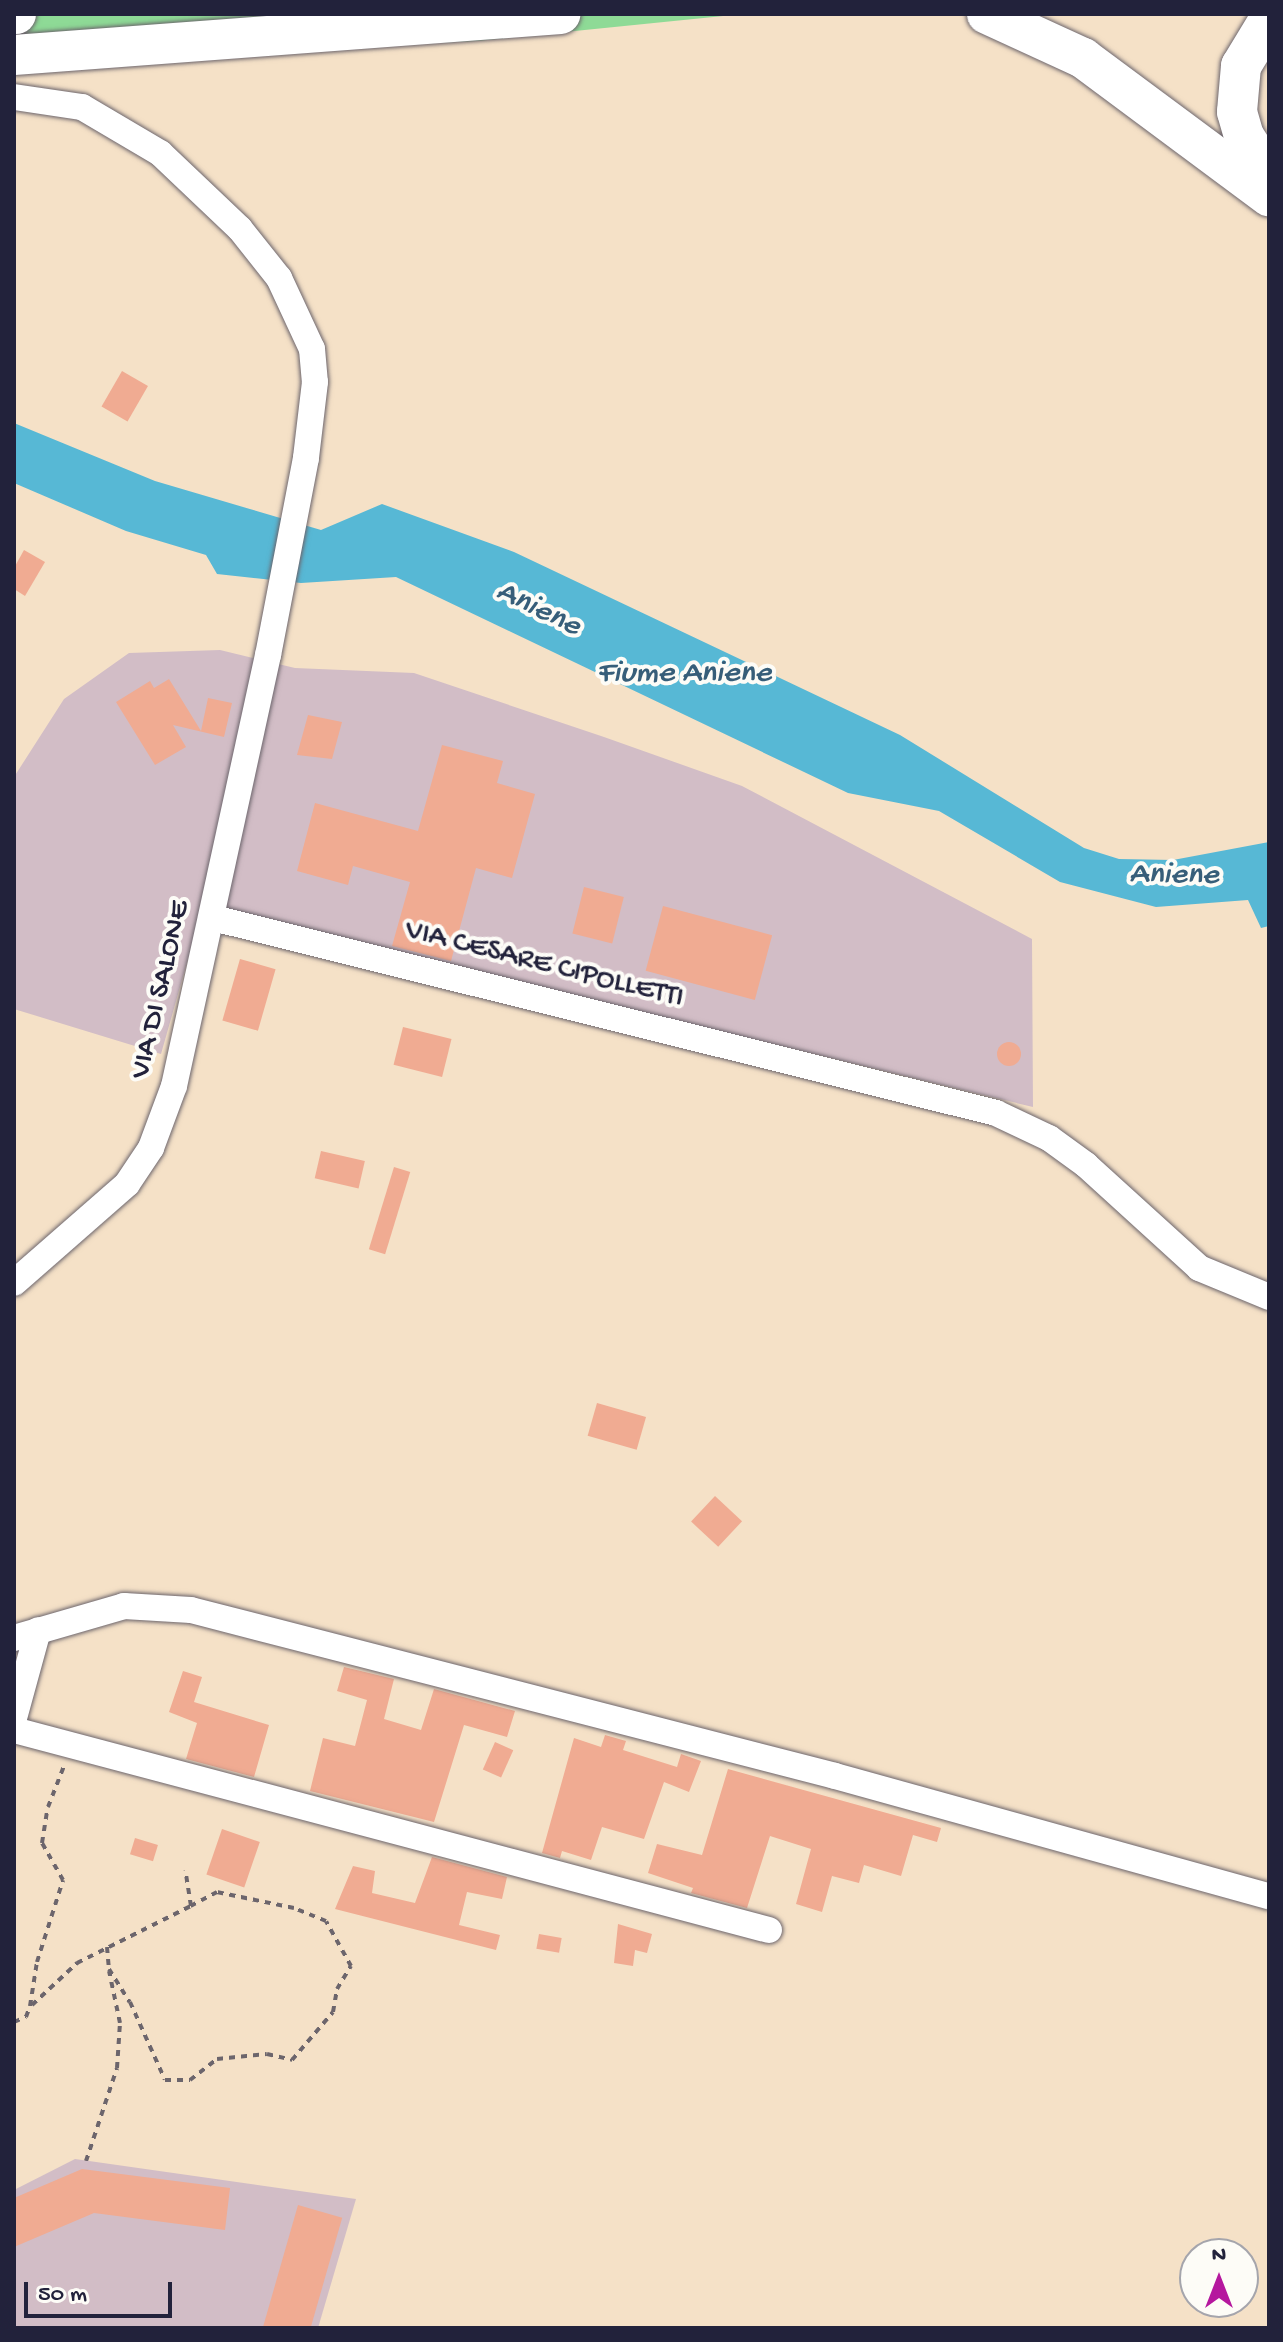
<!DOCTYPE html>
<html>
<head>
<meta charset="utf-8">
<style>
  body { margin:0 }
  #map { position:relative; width:1283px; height:2342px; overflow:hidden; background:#f5e1c7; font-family:"Gochi Hand",sans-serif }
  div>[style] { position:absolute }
  .industrial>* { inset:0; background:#d2bdc6 }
  .green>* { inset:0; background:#8eda96 }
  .water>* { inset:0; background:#57b8d5 }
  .building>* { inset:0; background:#f0ab92; transform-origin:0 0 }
  .round { border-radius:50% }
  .path>* { height:4px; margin-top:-2px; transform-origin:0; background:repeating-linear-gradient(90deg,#6c656c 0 6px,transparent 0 12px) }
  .roads { filter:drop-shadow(0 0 2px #6c656c) drop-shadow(0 0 2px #6c656c) }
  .minor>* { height:26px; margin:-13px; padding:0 13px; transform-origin:13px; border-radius:13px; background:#fff }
  .highway>* { height:40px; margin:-20px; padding:0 20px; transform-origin:20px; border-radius:20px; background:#fff }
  span { translate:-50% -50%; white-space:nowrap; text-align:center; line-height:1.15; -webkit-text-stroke:8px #fdfcf7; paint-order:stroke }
  .street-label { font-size:30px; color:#22223b }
  .water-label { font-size:32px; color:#375e79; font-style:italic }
  .frame { position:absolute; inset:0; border:16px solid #22223b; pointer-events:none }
  .north { position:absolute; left:1179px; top:2238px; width:80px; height:80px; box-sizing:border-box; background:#fdfcf7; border:2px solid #a5a5ac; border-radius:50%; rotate:0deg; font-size:22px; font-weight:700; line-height:32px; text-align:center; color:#22223b }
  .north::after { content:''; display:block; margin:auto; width:28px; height:36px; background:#b5179e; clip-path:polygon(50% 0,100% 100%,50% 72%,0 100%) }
  .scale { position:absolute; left:24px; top:2282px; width:148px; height:36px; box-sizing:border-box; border:4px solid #22223b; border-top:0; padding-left:10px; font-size:24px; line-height:28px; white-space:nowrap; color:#22223b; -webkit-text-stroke:6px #fdfcf7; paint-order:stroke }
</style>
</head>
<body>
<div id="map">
  <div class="industrial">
    <div style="clip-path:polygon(220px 650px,295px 668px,414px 673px,604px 737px,742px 786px,1032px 939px,1033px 1107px,203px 906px,161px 1054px,14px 1009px,14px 777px,64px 699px,129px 653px)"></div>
    <div style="clip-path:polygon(75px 2159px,356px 2199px,318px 2328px,14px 2328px,14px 2190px)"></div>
  </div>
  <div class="green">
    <div style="clip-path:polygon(14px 14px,743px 14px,477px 41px,14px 64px)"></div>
  </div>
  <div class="water">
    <div style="clip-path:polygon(14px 423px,155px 481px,321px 530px,382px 504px,514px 552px,900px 735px,1084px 848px,1119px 859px,1173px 860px,1269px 842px,1269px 926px,1261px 928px,1248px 900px,1156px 907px,1060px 882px,939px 811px,848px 793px,396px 577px,301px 583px,217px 574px,206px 555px,126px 531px,14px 483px)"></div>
  </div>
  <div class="building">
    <div style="left:122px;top:371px;width:30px;height:41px;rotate:30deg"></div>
    <div style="clip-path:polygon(24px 550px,45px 562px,25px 596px,14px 589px,14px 568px)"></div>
    <div style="clip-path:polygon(169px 679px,201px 731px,208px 698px,232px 703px,224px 737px,173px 725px,186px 747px,155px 765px,116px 702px,150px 681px,154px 688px)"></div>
    <div style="clip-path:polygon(308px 715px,342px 722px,332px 759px,297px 755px)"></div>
    <div style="clip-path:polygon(442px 745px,503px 761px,497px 783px,535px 794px,512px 878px,476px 868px,451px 961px,392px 946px,410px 882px,353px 866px,348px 885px,297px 871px,315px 803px,418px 831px)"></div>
    <div style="left:584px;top:887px;width:41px;height:48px;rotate:14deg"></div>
    <div style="left:663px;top:906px;width:113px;height:67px;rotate:15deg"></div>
    <div style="left:240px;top:959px;width:37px;height:64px;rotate:16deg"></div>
    <div style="left:403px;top:1027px;width:50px;height:39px;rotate:14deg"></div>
    <div class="round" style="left:997px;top:1042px;width:24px;height:24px"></div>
    <div style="left:321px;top:1151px;width:45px;height:28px;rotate:13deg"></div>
    <div style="left:394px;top:1167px;width:17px;height:86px;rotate:17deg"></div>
    <div style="left:597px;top:1403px;width:51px;height:34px;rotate:16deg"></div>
    <div style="left:715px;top:1496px;width:37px;height:35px;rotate:43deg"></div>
    <div style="clip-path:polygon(344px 1667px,394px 1679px,384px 1719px,421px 1730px,434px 1689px,515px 1711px,507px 1737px,464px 1725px,434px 1822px,310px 1791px,323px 1738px,355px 1746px,367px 1700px,337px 1691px)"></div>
    <div style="clip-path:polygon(183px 1671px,202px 1677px,194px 1702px,269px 1725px,254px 1777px,186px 1759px,197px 1723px,169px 1712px)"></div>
    <div style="clip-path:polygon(605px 1735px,626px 1741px,623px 1750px,677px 1767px,681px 1754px,701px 1761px,689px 1792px,664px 1782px,644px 1839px,602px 1827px,591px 1860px,562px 1851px,560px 1858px,542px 1853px,574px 1738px,601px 1747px)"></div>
    <div style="left:495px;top:1742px;width:20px;height:30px;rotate:24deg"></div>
    <div style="clip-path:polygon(728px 1769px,941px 1828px,937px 1842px,913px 1835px,901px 1876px,864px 1865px,859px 1883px,832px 1876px,822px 1912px,796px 1904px,811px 1849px,770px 1836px,747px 1908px,691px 1893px,693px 1888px,648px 1873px,657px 1844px,702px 1855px)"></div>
    <div style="left:222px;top:1829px;width:40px;height:48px;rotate:19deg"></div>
    <div style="left:135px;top:1838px;width:24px;height:17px;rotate:17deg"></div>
    <div style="clip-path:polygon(432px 1857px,507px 1877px,502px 1899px,467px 1892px,459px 1925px,500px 1935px,496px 1950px,335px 1909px,353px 1866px,375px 1871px,372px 1893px,415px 1903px)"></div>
    <div style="clip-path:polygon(618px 1924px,652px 1934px,647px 1953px,635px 1950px,633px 1966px,614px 1963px)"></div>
    <div style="left:539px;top:1934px;width:23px;height:15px;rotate:10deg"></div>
    <div style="clip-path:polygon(82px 2169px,230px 2188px,225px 2230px,94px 2213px,14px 2247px,14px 2198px)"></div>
    <div style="left:298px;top:2205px;width:46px;height:129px;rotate:16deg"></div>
  </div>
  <div class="path">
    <div style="left:107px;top:1947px;width:22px;rotate:85deg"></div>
    <div style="left:109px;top:1969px;width:39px;rotate:58deg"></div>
    <div style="left:130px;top:2002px;width:85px;rotate:65.8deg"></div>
    <div style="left:165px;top:2080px;width:25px"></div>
    <div style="left:190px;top:2080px;width:34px;rotate:-38deg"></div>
    <div style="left:217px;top:2059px;width:50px;rotate:-5.7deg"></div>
    <div style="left:267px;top:2054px;width:26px;rotate:13deg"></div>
    <div style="left:292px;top:2060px;width:63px;rotate:-49.5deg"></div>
    <div style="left:333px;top:2012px;width:23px;rotate:-80deg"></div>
    <div style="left:337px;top:1989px;width:27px;rotate:-59deg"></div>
    <div style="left:351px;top:1966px;width:51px;rotate:-119.1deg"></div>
    <div style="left:326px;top:1921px;width:35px;rotate:-158deg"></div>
    <div style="left:294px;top:1908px;width:79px;rotate:-168.3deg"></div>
    <div style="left:217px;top:1892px;width:30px;rotate:152deg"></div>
    <div style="left:32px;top:2005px;width:62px;rotate:-43deg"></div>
    <div style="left:77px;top:1963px;width:127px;rotate:-26.6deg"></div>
    <div style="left:191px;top:1906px;width:36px;rotate:-99deg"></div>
    <div style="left:14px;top:2022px;width:13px;rotate:-23deg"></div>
    <div style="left:26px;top:2017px;width:12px;rotate:-70deg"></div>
    <div style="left:30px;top:2006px;width:45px;rotate:-81deg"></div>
    <div style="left:37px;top:1962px;width:86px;rotate:-72.4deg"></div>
    <div style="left:63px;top:1880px;width:43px;rotate:-119.6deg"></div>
    <div style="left:42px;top:1843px;width:36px;rotate:-81deg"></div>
    <div style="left:48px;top:1807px;width:44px;rotate:-68.7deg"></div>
    <div style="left:86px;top:2161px;width:98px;rotate:-71.6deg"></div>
    <div style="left:117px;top:2068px;width:45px;rotate:-86.2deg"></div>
    <div style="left:120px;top:2023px;width:53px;rotate:-101.9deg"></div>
  </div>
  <div class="roads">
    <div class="minor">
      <div style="left:14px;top:97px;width:69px;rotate:8.4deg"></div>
      <div style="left:82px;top:107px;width:91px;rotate:30.5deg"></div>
      <div style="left:160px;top:153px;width:110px;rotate:43.5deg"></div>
      <div style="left:240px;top:229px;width:63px;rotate:51.5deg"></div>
      <div style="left:279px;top:278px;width:78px;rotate:65.1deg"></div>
      <div style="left:312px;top:349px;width:33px;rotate:85deg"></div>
      <div style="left:315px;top:382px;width:77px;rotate:96.8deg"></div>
      <div style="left:306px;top:458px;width:201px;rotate:100.9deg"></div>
      <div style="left:268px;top:655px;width:441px;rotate:102.3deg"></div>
      <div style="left:174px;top:1086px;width:66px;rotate:110.4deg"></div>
      <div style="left:151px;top:1148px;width:43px;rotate:123.7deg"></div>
      <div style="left:127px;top:1184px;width:150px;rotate:138.8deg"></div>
      <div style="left:213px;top:918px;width:807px;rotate:13.98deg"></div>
      <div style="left:996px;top:1113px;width:59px;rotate:25.3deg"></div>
      <div style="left:1049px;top:1138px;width:46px;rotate:36.1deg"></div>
      <div style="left:1086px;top:1165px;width:153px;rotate:42.3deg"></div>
      <div style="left:1199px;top:1268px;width:76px;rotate:22.5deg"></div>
      <div style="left:14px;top:1638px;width:115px;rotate:-16.2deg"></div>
      <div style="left:124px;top:1606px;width:67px;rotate:3.4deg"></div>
      <div style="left:191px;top:1610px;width:665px;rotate:14.45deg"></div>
      <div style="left:835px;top:1776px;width:450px;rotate:15.5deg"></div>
      <div style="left:14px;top:1718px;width:91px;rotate:-74.7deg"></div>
      <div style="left:14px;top:1730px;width:781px;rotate:14.84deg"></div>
    </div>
    <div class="highway">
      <div style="left:14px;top:14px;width:2px"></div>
      <div style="left:987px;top:14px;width:106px;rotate:24.6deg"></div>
      <div style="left:1083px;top:58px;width:232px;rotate:36.6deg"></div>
      <div style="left:1269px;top:20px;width:54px;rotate:121.3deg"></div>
      <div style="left:1241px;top:66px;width:46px;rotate:95deg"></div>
      <div style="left:1237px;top:112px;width:25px;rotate:74deg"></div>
      <div style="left:1244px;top:136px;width:46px;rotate:57.3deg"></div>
      <div style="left:14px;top:55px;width:548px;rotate:-4.29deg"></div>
    </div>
  </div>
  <div class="street-label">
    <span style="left:544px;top:966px;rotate:14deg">VIA CESARE CIPOLLETTI</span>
    <span style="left:162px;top:990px;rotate:-77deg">VIA DI SALONE</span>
  </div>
  <div class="water-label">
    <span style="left:538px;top:610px;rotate:26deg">Aniene</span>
    <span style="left:684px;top:674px">Fiume Aniene</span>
    <span style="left:1174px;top:876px;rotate:1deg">Aniene</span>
  </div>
  <div class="frame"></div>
  <div class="north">N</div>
  <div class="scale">50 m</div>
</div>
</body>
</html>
